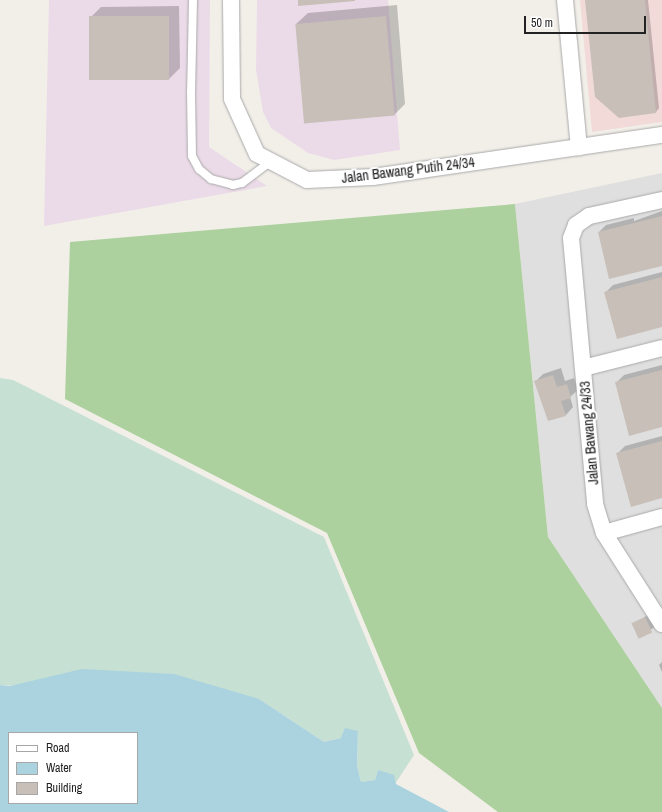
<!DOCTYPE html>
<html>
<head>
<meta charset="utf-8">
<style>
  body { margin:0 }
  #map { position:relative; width:662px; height:812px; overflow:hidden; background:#f2efe9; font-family:"Archivo Narrow",sans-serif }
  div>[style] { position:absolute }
  .residential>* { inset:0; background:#e0dfdf }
  .commercial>* { inset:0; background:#f2dad9 }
  .industrial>* { inset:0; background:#ebdbe8 }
  .forest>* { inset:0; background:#add19e }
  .wetland>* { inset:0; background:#c6e0d4 }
  .water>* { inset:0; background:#aad3df }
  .shadow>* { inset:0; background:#0003; transform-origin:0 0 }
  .building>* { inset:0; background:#c7bfb8; transform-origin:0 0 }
  .roads { filter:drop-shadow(0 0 1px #a9a9a9) drop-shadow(0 0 1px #a9a9a9) }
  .lane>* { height:8px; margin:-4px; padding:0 4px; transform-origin:4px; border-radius:4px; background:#fff }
  .street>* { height:16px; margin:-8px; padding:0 8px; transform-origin:8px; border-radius:8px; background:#fff }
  span { translate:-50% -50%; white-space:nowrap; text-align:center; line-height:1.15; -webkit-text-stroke:4px #fff; paint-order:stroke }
  .street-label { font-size:14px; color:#222 }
  .legend { position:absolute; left:8px; top:732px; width:130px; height:72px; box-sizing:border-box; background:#fff; border:1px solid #a7a7a7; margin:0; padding:5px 7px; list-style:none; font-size:12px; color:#222 }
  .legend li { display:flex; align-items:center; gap:8px; height:20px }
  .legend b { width:20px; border:1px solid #a7a7a7 }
  .scale { position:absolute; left:524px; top:16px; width:122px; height:18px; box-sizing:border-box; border:2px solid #222; border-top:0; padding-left:5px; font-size:12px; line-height:14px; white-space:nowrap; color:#222; -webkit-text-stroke:3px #fff; paint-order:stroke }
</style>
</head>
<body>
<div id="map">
  <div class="residential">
    <div style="clip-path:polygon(662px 173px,662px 708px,548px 537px,515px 204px)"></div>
  </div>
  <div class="commercial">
    <div style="clip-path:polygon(580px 0,662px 0,662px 122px,592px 132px)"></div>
  </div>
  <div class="industrial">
    <div style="clip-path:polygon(49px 0,210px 0,209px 147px,267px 186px,44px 226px)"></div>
    <div style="clip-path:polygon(257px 0,388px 0,400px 150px,334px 160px,308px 153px,271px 128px,263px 112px,256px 70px)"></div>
  </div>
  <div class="forest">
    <div style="clip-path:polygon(515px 204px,548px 537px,662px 708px,662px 812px,498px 812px,419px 753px,327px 533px,65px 399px,70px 242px)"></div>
  </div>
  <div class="wetland">
    <div style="clip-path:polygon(0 378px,13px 380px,324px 537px,414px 755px,395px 784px,378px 770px,375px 780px,361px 782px,357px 766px,358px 731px,341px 738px,324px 742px,259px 699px,0 685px)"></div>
  </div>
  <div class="water">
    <div style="clip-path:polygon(evenodd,82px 669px,174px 674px,259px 699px,324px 742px,341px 738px,345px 728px,358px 731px,357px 766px,361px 782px,375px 780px,378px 770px,394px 775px,396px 784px,449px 812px,0 812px,0 685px,10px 686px,82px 669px,9px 733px,137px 733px,137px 803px,9px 803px,9px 733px)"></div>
  </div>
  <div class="shadow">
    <div style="clip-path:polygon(586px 0,648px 0,659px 108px,656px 112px)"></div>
    <div style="clip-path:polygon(397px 5px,405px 104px,394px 115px,296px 24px,308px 13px)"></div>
    <div style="clip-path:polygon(179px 6px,180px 68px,169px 79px,90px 18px,101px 7px)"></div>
    <div style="clip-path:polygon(662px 211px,662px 265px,599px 232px,606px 225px,634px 218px,634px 221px)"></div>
    <div style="clip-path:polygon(662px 272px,662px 326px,606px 292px,613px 285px)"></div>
    <div style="clip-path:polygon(662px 365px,662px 426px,616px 383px,624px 375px)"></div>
    <div style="clip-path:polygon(561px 368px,565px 381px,574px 378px,578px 390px,570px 397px,573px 407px,566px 415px,536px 381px,543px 374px)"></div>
    <div style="clip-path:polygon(662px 436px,662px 497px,618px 453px,625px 446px)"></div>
    <div style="left:648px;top:615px;width:14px;height:17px;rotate:60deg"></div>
    <div style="clip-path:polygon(662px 662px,662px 672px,659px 665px)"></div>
  </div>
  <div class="building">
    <div style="clip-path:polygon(298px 0,355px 0,355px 1px,298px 6px)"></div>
    <div style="clip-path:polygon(585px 0,645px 0,656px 113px,619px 118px,595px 97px)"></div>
    <div style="left:169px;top:16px;width:64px;height:80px;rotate:90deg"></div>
    <div style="left:386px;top:16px;width:100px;height:91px;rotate:85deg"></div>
    <div style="clip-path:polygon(662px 216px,662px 266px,609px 279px,598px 232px)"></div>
    <div style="clip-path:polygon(662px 277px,662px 327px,617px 339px,604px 292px)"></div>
    <div style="clip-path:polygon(662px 370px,662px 427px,629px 436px,615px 382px)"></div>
    <div style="clip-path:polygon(553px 375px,557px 387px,567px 384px,571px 398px,561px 401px,566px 416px,548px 421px,534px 381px)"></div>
    <div style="clip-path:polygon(662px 441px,662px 498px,631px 507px,616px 453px)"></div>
    <div style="left:645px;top:617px;width:17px;height:15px;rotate:65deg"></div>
  </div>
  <div class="roads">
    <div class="lane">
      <div style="left:193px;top:0;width:92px;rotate:91.2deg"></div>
      <div style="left:191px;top:92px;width:64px;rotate:89.1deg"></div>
      <div style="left:192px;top:156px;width:15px;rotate:62deg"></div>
      <div style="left:199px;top:169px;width:16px;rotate:40deg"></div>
      <div style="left:211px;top:179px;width:23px;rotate:15deg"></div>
      <div style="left:233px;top:185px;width:9px;rotate:-13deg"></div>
      <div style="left:242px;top:183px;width:36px;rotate:-37deg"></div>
    </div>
    <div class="street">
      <div style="left:231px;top:0;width:99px;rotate:89.4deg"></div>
      <div style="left:232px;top:99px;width:60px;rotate:65.6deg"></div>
      <div style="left:257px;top:154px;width:56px;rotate:27.5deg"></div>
      <div style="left:307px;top:180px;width:66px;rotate:-2.6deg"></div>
      <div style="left:373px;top:177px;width:292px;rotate:-8.3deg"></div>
      <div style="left:565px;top:0;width:148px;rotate:84.6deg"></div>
      <div style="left:662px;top:200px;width:75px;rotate:167.6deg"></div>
      <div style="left:589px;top:216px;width:16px;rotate:145deg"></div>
      <div style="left:576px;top:225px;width:14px;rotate:111deg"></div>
      <div style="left:571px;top:238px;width:267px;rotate:84.8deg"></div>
      <div style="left:595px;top:504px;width:30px;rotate:73deg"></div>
      <div style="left:604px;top:533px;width:108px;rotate:57.5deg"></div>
      <div style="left:583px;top:368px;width:81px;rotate:-14.2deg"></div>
      <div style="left:604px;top:533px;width:60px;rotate:-15.4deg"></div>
    </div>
  </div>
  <div class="street-label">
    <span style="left:408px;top:170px;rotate:-7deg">Jalan Bawang Putih 24/34</span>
    <span style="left:589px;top:433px;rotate:-95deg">Jalan Bawang 24/33</span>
  </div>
  <ul class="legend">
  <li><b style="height:5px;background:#fff"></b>Road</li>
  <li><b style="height:11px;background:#aad3df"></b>Water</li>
  <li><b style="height:11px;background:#c7bfb8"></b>Building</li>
  </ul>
  <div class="scale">50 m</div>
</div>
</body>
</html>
